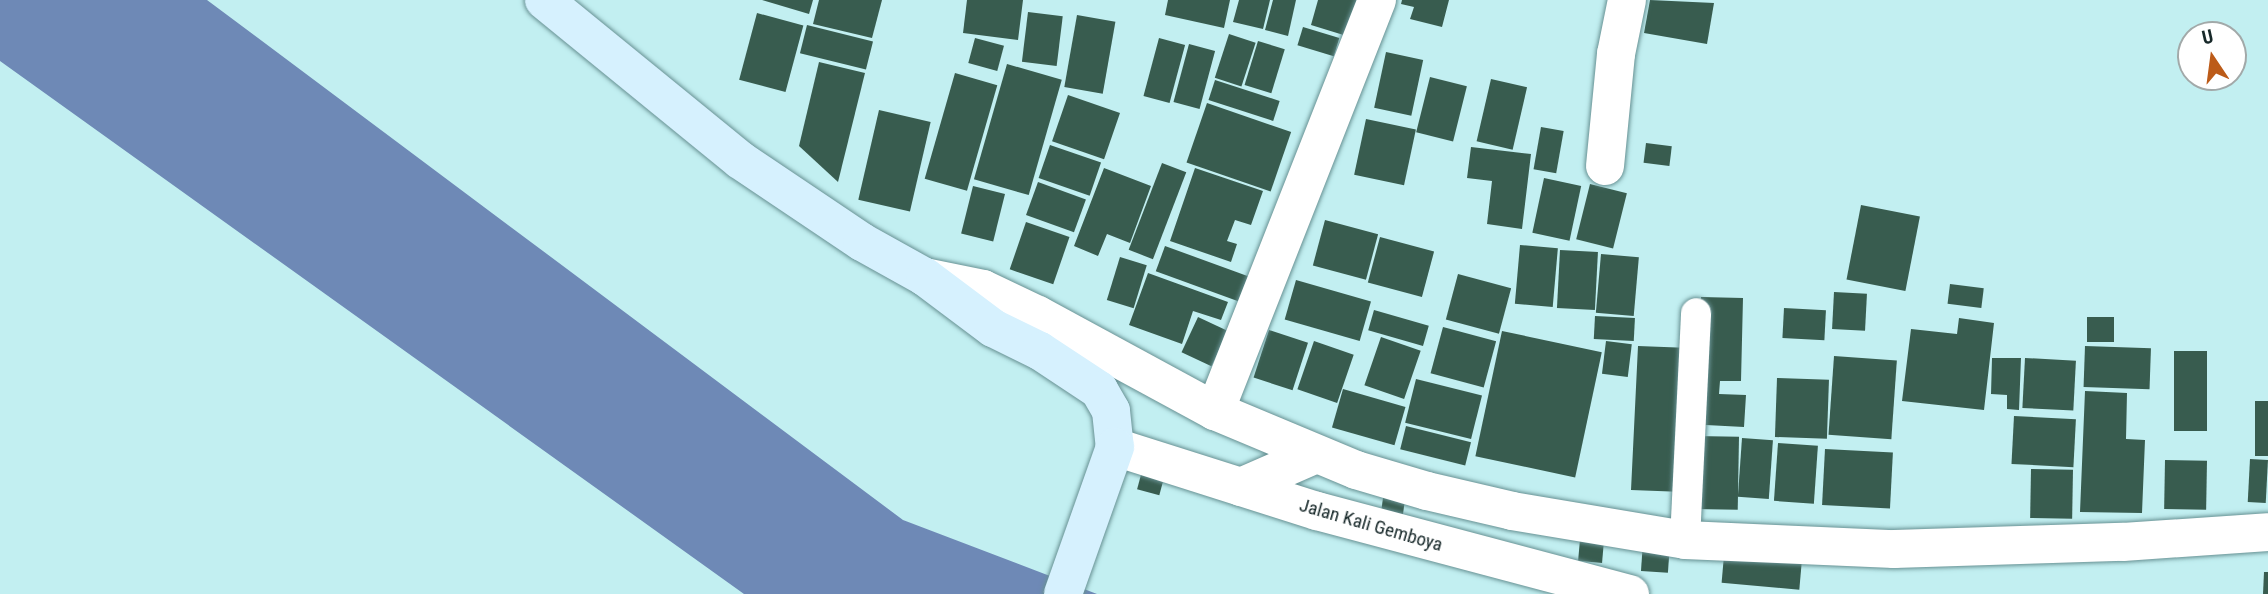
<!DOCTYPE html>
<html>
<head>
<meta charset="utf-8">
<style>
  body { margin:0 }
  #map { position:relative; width:2268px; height:594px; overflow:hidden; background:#c2eff1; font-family:"Roboto Condensed",sans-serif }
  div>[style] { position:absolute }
  .water>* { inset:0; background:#6e89b6 }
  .building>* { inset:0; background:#385c4f; transform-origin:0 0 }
  .roads { filter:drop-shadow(0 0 2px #679193) drop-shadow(0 0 2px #679193) }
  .pedestrian>* { height:30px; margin:-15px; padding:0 15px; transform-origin:15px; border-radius:15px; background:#fff }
  .minor>* { height:38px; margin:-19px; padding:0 19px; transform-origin:19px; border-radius:19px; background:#fff }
  .tertiary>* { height:38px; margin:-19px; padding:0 19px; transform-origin:19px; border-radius:19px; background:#fff }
  .secondary>* { height:38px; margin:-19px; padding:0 19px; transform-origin:19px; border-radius:19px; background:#d6f1fe }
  span { translate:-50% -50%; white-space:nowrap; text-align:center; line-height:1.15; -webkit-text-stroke:7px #fff; paint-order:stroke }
  .street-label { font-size:19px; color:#172829 }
  .north { position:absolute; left:2177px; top:21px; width:70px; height:70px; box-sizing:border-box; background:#fff; border:2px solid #a2a9a9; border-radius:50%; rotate:347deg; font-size:19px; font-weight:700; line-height:28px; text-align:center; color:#172829 }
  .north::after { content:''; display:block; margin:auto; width:24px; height:32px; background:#bc5b19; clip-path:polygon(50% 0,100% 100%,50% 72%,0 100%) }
</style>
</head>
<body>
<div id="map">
  <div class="water">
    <div style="clip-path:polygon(0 0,207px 0,903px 520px,1097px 594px,744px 594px,0 61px)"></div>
  </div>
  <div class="building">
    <div style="clip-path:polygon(762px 0,813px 0,809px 14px)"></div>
    <div style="clip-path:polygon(819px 0,882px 0,872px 38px,813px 24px)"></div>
    <div style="clip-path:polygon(967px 0,1023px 0,1018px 40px,963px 33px)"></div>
    <div style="clip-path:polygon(1168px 0,1230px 0,1224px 28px,1165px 15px)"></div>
    <div style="clip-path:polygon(1239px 0,1270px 0,1263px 29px,1233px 22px)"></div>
    <div style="clip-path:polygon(1273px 0,1296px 0,1288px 36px,1265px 30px)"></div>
    <div style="clip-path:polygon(1318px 0,1361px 0,1350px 37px,1311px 25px)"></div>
    <div style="clip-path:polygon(1402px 0,1449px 0,1442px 27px,1410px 19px,1414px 7px,1401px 4px)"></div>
    <div style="clip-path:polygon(1650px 0,1714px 3px,1707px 44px,1644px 33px)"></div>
    <div style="left:1028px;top:12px;width:35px;height:50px;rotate:7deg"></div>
    <div style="left:757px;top:13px;width:48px;height:69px;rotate:15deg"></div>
    <div style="left:1077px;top:15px;width:39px;height:73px;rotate:10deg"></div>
    <div style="left:807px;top:25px;width:68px;height:29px;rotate:14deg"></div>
    <div style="left:1303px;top:27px;width:38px;height:19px;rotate:17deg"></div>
    <div style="left:1229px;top:34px;width:28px;height:46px;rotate:18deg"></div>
    <div style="left:975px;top:38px;width:30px;height:26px;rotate:15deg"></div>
    <div style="left:1159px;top:38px;width:27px;height:60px;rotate:15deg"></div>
    <div style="left:1258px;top:41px;width:28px;height:46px;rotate:17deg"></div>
    <div style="left:1189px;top:44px;width:27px;height:60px;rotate:15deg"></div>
    <div style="left:1386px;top:52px;width:38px;height:57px;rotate:12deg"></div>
    <div style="clip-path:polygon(819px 62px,865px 73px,838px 182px,799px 146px)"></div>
    <div style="left:1007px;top:64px;width:57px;height:120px;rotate:16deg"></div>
    <div style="left:955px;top:73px;width:44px;height:110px;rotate:16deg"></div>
    <div style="left:1430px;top:77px;width:38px;height:57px;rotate:14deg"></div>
    <div style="left:1491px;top:79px;width:37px;height:64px;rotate:13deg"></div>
    <div style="left:1215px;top:80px;width:68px;height:21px;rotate:18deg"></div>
    <div style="left:1068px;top:95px;width:55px;height:49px;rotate:19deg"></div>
    <div style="left:1207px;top:103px;width:89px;height:63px;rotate:19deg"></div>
    <div style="left:879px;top:110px;width:53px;height:92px;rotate:13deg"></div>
    <div style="left:1366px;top:119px;width:51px;height:57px;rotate:12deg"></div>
    <div style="left:1541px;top:127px;width:23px;height:43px;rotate:10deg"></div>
    <div style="left:1646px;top:143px;width:26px;height:20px;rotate:7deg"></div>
    <div style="left:1050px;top:145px;width:54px;height:35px;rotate:19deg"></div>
    <div style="clip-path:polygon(1471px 147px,1531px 154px,1522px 229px,1487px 224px,1492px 181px,1467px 178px)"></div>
    <div style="left:1162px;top:163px;width:26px;height:93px;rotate:21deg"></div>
    <div style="clip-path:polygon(1104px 168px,1151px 186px,1130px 243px,1107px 234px,1098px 256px,1074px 246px)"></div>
    <div style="clip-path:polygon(1195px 168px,1263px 191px,1251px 225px,1235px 220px,1227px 241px,1237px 244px,1231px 262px,1170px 241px)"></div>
    <div style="left:1544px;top:178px;width:38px;height:56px;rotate:12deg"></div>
    <div style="left:1038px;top:182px;width:51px;height:35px;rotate:20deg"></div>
    <div style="left:1590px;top:184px;width:38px;height:57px;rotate:14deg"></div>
    <div style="left:973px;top:186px;width:33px;height:49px;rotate:14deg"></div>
    <div style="left:1861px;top:205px;width:60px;height:76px;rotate:11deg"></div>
    <div style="left:1325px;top:220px;width:55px;height:47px;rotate:15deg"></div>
    <div style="left:1026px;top:222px;width:46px;height:50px;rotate:19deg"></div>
    <div style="left:1380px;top:237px;width:56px;height:47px;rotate:15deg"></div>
    <div style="left:1520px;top:245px;width:38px;height:59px;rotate:5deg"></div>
    <div style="left:1165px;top:246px;width:95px;height:27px;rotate:20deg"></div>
    <div style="left:1560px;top:250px;width:38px;height:58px;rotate:3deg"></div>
    <div style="left:1601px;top:254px;width:38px;height:59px;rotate:5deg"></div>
    <div style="left:1120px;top:257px;width:28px;height:45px;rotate:17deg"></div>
    <div style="clip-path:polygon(1148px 273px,1228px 302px,1221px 320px,1193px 311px,1182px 344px,1129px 325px)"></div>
    <div style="left:1458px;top:274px;width:55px;height:47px;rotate:15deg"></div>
    <div style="left:1296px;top:280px;width:78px;height:41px;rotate:16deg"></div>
    <div style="left:1950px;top:284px;width:34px;height:20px;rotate:7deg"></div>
    <div style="left:1834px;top:292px;width:33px;height:37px;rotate:3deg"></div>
    <div style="clip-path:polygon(1701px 297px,1743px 298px,1741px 381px,1720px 381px,1719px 394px,1746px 395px,1744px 427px,1687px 424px,1684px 492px,1631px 490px,1638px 346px,1690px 348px,1699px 379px)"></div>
    <div style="left:1784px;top:308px;width:42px;height:30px;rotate:3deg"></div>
    <div style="left:1374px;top:310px;width:57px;height:21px;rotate:16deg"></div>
    <div style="left:1595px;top:316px;width:40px;height:23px;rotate:3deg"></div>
    <div style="left:1198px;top:317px;width:33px;height:39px;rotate:25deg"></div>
    <div style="left:2087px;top:317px;width:27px;height:25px"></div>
    <div style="clip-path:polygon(1959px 318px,1994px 323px,1984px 410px,1902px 401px,1911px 329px,1957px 334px)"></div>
    <div style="left:1443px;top:327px;width:55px;height:48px;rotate:15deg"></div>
    <div style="left:1269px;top:330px;width:41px;height:50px;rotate:18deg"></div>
    <div style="left:1502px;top:331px;width:102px;height:128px;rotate:12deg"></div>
    <div style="left:1381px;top:337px;width:42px;height:51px;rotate:19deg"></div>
    <div style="left:1314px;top:341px;width:42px;height:51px;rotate:19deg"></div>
    <div style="left:1606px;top:341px;width:26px;height:33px;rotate:7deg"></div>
    <div style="left:2085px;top:346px;width:66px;height:41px;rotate:2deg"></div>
    <div style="left:2174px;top:351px;width:33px;height:80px"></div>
    <div style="left:1834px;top:356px;width:63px;height:79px;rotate:4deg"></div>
    <div style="clip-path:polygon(1992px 358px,2021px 358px,2019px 410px,2007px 409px,2007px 395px,1991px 394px)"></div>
    <div style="left:2025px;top:358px;width:51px;height:50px;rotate:3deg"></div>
    <div style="left:1777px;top:378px;width:52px;height:59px;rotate:2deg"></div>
    <div style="left:1416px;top:379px;width:68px;height:45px;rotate:14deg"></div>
    <div style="left:1343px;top:389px;width:65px;height:40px;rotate:16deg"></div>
    <div style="clip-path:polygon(2085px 391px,2127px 393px,2126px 439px,2145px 440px,2142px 513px,2080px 512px)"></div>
    <div style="left:2255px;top:401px;width:13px;height:55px"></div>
    <div style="left:2014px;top:416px;width:62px;height:48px;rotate:3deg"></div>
    <div style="left:1406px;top:426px;width:67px;height:24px;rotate:14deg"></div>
    <div style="left:1695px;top:436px;width:44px;height:73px;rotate:1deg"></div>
    <div style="left:1742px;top:438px;width:31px;height:59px;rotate:4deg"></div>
    <div style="left:1778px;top:443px;width:40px;height:58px;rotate:4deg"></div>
    <div style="left:1825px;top:449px;width:68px;height:56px;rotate:3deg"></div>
    <div style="left:2250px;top:459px;width:18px;height:43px;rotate:3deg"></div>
    <div style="left:2165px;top:460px;width:42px;height:49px;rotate:1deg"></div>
    <div style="left:2031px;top:469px;width:42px;height:49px;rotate:1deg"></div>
    <div style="left:1142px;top:471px;width:23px;height:19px;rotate:15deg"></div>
    <div style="left:1384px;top:491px;width:22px;height:22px;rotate:8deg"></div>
    <div style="left:1581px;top:528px;width:24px;height:33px;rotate:5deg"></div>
    <div style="left:1643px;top:542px;width:27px;height:29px;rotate:4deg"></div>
    <div style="left:1725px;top:544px;width:78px;height:39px;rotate:5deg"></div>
    <div style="clip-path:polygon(2264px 572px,2268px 572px,2268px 594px,2263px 594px)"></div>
  </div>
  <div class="roads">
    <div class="pedestrian">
      <div style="left:1685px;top:540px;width:227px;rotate:-87.2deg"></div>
    </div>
    <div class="minor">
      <div style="left:1605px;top:166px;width:113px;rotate:-84.4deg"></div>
      <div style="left:1616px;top:54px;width:55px;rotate:-78.5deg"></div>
      <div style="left:1115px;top:447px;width:212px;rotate:17.6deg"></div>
      <div style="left:1317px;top:511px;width:324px;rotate:14.9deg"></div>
      <div style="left:1241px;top:487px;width:82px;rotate:-23.7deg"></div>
    </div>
    <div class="tertiary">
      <div style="left:1377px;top:0;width:442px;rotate:111.5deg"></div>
      <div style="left:1215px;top:411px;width:153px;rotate:22.7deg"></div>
      <div style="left:1356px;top:470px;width:74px;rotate:16.5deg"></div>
      <div style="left:1427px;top:491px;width:87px;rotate:13.2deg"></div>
      <div style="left:1512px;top:511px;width:175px;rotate:9.5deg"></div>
      <div style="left:1685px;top:540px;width:209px;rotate:2.5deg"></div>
      <div style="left:1894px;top:549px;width:229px;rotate:-1.8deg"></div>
      <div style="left:2123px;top:542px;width:145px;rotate:-3.9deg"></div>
      <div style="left:925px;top:277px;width:59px;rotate:11.7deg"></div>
      <div style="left:983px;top:289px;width:61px;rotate:25.3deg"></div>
      <div style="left:1038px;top:315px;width:201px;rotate:28.5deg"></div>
    </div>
    <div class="secondary">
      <div style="left:544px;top:0;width:253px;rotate:39.2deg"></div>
      <div style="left:740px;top:160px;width:147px;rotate:33.9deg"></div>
      <div style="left:862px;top:242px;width:72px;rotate:29.1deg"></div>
      <div style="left:925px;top:277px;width:85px;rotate:36.9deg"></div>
      <div style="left:993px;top:328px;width:52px;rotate:26.1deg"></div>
      <div style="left:1040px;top:351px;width:71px;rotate:33.5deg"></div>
      <div style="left:1099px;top:390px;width:24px;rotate:60deg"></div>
      <div style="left:1111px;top:411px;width:36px;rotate:84deg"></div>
      <div style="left:1115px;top:447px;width:156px;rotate:109.5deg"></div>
    </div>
  </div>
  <div class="street-label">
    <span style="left:1371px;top:525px;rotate:16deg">Jalan Kali Gemboya</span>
  </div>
  <div class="north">U</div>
</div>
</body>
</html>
